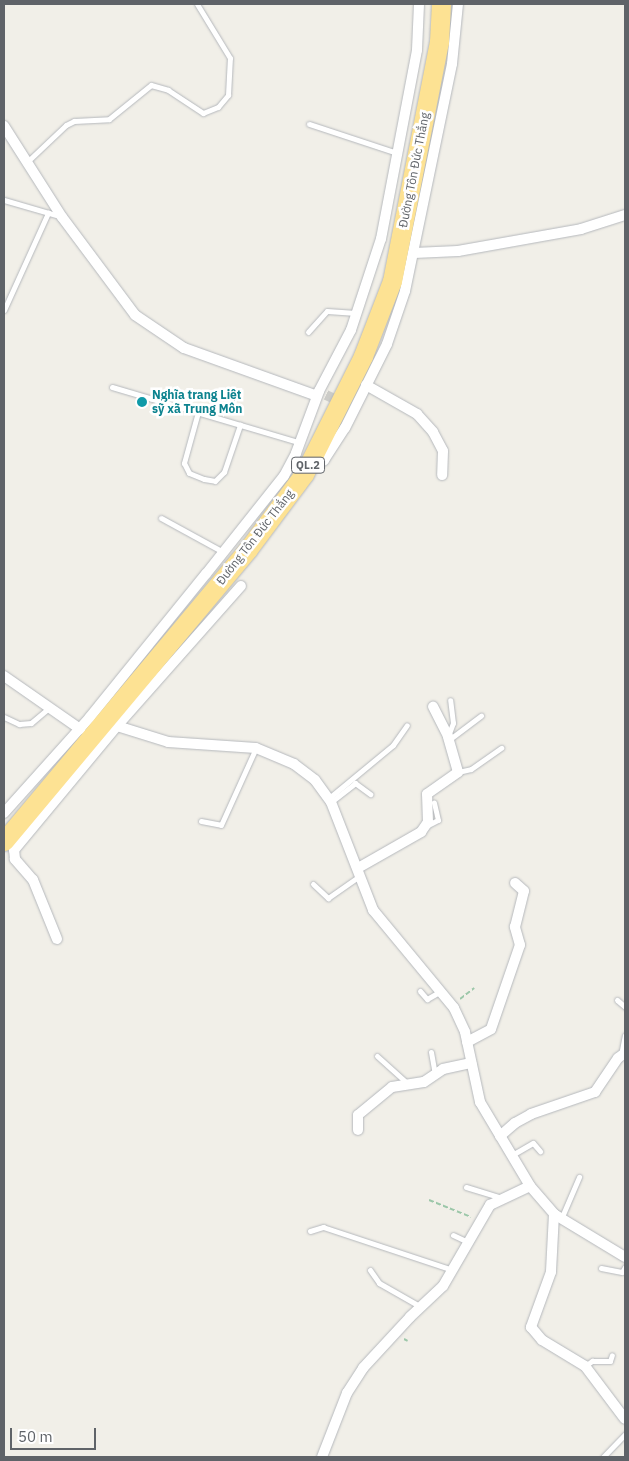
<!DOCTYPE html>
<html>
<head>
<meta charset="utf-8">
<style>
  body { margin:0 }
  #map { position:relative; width:629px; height:1461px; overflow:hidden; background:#f1efe8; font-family:"IBM Plex Sans",sans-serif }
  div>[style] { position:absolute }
  .street-tunnel>* { height:10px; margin-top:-5px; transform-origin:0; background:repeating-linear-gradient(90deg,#ccccc8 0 10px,transparent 0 15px) }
  .path>* { height:2px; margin-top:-1px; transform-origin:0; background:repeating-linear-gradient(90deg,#9cc7a9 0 5px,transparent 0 7.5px) }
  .roads { filter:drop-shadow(0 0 1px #b5b8bc) drop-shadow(0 0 1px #b5b8bc) }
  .lane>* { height:5px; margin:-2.5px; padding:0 2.5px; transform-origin:2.5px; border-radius:2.5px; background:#fff }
  .street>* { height:10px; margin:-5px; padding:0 5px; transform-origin:5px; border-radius:5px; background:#fff }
  .highway>* { height:19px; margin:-9.5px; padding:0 9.5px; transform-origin:9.5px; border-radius:9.5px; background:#fde293 }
  .dots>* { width:14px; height:14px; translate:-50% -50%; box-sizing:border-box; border:2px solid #fff; border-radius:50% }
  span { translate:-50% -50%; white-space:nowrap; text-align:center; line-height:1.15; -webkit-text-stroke:5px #fff; paint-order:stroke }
  .shield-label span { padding:1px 4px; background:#fff; border:1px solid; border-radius:4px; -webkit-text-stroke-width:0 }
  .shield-label { font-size:11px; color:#5f6368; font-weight:700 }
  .street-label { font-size:12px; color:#5f6368 }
  .culture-label { font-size:12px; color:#0d838f; font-weight:700 }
  .left { translate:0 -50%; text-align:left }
  .frame { position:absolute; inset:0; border:5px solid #5f6368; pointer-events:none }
  .scale { position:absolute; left:10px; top:1428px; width:86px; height:22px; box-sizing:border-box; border:2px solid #5f6368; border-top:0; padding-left:6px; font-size:15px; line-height:18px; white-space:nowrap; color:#5f6368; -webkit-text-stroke:4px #fff; paint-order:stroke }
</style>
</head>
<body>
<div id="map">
  <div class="street-tunnel">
    <div style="left:326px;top:395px;width:19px;rotate:25deg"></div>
  </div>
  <div class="path">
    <div style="left:460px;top:999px;width:18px;rotate:-38deg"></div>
    <div style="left:429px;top:1200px;width:45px;rotate:22deg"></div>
    <div style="left:404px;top:1339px;width:4px;rotate:27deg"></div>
  </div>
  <div class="roads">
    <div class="lane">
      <div style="left:309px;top:124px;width:93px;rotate:18.2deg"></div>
      <div style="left:28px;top:161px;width:52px;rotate:-43.5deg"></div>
      <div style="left:66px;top:125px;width:9px;rotate:-27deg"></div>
      <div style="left:74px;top:121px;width:35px;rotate:-3deg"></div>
      <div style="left:109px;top:119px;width:54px;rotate:-39deg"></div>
      <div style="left:151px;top:85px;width:18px;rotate:16deg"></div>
      <div style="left:168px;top:90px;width:42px;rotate:33.3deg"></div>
      <div style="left:203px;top:113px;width:16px;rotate:-22deg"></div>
      <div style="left:218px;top:107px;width:16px;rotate:-50deg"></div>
      <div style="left:228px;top:95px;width:37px;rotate:-87deg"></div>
      <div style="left:230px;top:58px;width:63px;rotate:-121.4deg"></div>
      <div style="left:4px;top:200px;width:57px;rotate:16.2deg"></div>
      <div style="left:4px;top:310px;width:107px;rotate:-65.6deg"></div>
      <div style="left:308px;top:332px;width:28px;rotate:-48deg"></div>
      <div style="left:327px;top:311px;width:29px;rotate:4deg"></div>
      <div style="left:112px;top:387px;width:197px;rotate:16.5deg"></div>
      <div style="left:198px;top:412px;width:53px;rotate:105.4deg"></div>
      <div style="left:184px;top:463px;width:11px;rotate:63deg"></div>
      <div style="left:189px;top:473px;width:16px;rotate:22deg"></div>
      <div style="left:204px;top:479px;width:11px;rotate:10deg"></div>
      <div style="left:215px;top:481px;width:13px;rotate:-45deg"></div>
      <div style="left:224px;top:472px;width:50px;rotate:-71.2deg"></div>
      <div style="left:161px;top:518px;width:71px;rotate:28.7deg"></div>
      <div style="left:4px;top:717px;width:17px;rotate:25deg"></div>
      <div style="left:19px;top:724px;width:12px;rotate:-5deg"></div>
      <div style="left:31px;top:723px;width:25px;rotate:-40deg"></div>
      <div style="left:448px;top:736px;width:14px;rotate:-69deg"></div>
      <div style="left:453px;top:723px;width:23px;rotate:-97deg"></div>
      <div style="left:450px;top:739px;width:39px;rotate:-37deg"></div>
      <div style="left:458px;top:772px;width:13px;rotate:-13deg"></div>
      <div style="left:471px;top:769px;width:37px;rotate:-35deg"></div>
      <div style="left:329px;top:798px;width:83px;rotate:-39.6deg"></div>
      <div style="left:393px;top:745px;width:24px;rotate:-55deg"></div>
      <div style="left:331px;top:802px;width:31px;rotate:-38deg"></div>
      <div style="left:355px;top:783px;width:19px;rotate:36deg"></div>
      <div style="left:201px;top:821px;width:20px;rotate:11deg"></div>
      <div style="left:221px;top:825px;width:85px;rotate:-65.6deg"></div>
      <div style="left:428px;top:825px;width:11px;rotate:-27deg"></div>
      <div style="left:438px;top:820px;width:18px;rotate:-103deg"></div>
      <div style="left:313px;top:884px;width:21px;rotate:43deg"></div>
      <div style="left:328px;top:898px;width:38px;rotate:-35deg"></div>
      <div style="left:420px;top:991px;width:11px;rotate:49deg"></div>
      <div style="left:427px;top:999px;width:16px;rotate:-30deg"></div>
      <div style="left:617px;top:1000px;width:11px;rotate:41deg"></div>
      <div style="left:431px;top:1052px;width:23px;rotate:80deg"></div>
      <div style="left:621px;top:1055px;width:20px;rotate:-79deg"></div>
      <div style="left:377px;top:1056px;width:40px;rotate:42deg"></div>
      <div style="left:512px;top:1155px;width:24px;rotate:-30deg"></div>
      <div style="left:533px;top:1143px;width:11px;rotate:49deg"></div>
      <div style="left:466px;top:1187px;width:38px;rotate:17deg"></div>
      <div style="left:561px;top:1219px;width:46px;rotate:-66.8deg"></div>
      <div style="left:310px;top:1231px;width:14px;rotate:-17deg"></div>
      <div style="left:323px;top:1227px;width:137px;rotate:18.3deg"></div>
      <div style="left:453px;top:1235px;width:17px;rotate:25deg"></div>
      <div style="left:601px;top:1268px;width:21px;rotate:11deg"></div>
      <div style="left:622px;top:1272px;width:6px;rotate:-59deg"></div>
      <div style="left:370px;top:1270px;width:16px;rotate:55deg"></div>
      <div style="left:379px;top:1283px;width:48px;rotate:29.7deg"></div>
      <div style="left:585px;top:1366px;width:9px;rotate:-36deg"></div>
      <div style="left:592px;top:1361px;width:18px"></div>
      <div style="left:610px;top:1361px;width:6px;rotate:-72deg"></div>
      <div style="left:603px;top:1457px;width:32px;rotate:-46deg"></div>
    </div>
    <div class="street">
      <div style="left:4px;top:126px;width:108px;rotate:57.5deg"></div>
      <div style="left:62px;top:217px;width:122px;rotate:53.3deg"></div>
      <div style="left:135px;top:315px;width:59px;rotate:34deg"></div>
      <div style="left:184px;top:348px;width:141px;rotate:19.8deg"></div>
      <div style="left:414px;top:253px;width:44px;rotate:-2.6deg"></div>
      <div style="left:458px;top:251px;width:125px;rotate:-10.1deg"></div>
      <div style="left:581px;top:229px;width:46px;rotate:-17.7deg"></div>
      <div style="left:366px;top:385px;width:59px;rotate:29.6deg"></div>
      <div style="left:417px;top:414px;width:24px;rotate:48deg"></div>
      <div style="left:433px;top:432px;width:21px;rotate:62deg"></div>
      <div style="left:443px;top:451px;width:24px;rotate:92deg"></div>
      <div style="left:309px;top:471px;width:19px;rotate:-36deg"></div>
      <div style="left:324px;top:460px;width:38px;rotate:-57deg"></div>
      <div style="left:345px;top:428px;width:94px;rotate:-63.4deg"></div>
      <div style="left:387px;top:344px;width:56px;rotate:-71.2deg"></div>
      <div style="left:405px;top:291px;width:232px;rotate:-78.3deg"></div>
      <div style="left:452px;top:64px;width:60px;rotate:-84.3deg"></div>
      <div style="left:4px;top:676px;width:93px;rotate:34.9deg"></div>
      <div style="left:117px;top:726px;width:53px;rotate:17.4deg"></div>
      <div style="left:168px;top:742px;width:88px;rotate:3.9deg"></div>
      <div style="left:256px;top:748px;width:41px;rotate:22.8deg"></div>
      <div style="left:294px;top:764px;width:26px;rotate:37deg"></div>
      <div style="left:315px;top:780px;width:27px;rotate:54deg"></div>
      <div style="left:331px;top:802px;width:116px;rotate:68.7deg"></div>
      <div style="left:373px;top:910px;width:127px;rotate:50.4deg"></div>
      <div style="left:454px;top:1008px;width:26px;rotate:65deg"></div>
      <div style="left:465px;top:1032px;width:72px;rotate:77.9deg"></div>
      <div style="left:480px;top:1102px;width:98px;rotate:59.2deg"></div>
      <div style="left:530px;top:1186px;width:37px;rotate:49deg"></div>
      <div style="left:554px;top:1214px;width:83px;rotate:31.2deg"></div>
      <div style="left:4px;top:813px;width:129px;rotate:-48.1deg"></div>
      <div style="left:90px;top:717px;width:184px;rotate:-51deg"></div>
      <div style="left:206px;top:574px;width:125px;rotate:-51.5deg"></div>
      <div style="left:284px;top:476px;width:26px;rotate:-62deg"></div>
      <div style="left:296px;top:453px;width:66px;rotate:-69.6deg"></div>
      <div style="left:319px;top:391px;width:69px;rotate:-62.3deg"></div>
      <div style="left:351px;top:330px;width:96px;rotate:-71.8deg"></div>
      <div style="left:381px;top:239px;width:192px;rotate:-79.2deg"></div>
      <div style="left:417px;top:50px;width:46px;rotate:-87.5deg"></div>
      <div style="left:358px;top:868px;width:73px;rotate:-29.7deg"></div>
      <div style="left:421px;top:832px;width:12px;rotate:-55deg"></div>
      <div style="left:428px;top:822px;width:28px;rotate:-92deg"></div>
      <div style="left:427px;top:794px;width:38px;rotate:-35deg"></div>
      <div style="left:458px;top:772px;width:37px;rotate:-106deg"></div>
      <div style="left:448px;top:736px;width:33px;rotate:-117deg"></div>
      <div style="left:57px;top:939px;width:64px;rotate:-112.1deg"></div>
      <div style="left:33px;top:880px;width:28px;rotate:-131deg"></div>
      <div style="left:15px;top:859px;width:9px;rotate:-96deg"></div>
      <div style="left:14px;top:850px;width:161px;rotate:-50.3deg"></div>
      <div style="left:117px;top:726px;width:187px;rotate:-48.5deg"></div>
      <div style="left:467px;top:1042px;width:27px;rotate:-28deg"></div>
      <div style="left:491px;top:1029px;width:89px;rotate:-71deg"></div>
      <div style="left:520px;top:945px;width:19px;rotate:-106deg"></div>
      <div style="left:515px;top:927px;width:37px;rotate:-76deg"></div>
      <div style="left:524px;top:891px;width:12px;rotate:-138deg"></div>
      <div style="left:358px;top:1130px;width:15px;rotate:-90deg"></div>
      <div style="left:358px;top:1115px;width:44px;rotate:-39.5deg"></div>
      <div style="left:392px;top:1087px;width:32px;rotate:-9deg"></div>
      <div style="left:424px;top:1082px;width:23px;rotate:-34deg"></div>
      <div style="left:443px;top:1069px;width:29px;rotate:-12deg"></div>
      <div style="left:500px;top:1136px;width:20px;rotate:-41deg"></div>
      <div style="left:515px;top:1123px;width:18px;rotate:-29deg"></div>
      <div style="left:531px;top:1114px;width:68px;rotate:-19deg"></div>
      <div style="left:595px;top:1092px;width:41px;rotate:-55.9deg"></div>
      <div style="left:618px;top:1058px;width:9px;rotate:-36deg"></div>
      <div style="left:554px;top:1214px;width:58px;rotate:93deg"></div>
      <div style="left:551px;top:1272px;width:59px;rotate:110deg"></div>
      <div style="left:531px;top:1327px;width:17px;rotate:50deg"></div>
      <div style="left:542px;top:1340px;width:50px;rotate:31.2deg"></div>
      <div style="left:585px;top:1366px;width:66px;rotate:53deg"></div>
      <div style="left:322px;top:1457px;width:69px;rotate:-68.7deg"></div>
      <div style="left:347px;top:1393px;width:30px;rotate:-57deg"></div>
      <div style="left:363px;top:1368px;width:69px;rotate:-47.3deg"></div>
      <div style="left:410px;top:1317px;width:45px;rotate:-43.2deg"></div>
      <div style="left:443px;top:1286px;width:94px;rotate:-59.9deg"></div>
      <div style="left:490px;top:1205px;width:44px;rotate:-25.4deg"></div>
    </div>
    <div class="highway">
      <div style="left:4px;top:841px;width:381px;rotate:-50.1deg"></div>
      <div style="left:248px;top:549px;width:94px;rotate:-53.3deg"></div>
      <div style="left:304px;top:474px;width:132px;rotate:-63.4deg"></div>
      <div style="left:363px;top:356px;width:80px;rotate:-68.9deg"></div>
      <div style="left:392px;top:281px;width:244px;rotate:-78.9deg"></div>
      <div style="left:439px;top:42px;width:38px;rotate:-87deg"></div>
    </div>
  </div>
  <div class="dots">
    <div style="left:142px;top:402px;background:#0f9aa8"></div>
  </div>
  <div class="shield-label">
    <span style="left:308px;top:465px">QL.2</span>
  </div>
  <div class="street-label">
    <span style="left:414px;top:170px;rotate:-79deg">Đường Tôn Đức Thắng</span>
    <span style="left:255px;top:537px;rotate:-52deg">Đường Tôn Đức Thắng</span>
  </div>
  <div class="culture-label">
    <span class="left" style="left:152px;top:402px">Nghĩa trang Liệt<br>sỹ xã Trung Môn</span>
  </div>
  <div class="frame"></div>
  <div class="scale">50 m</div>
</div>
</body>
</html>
